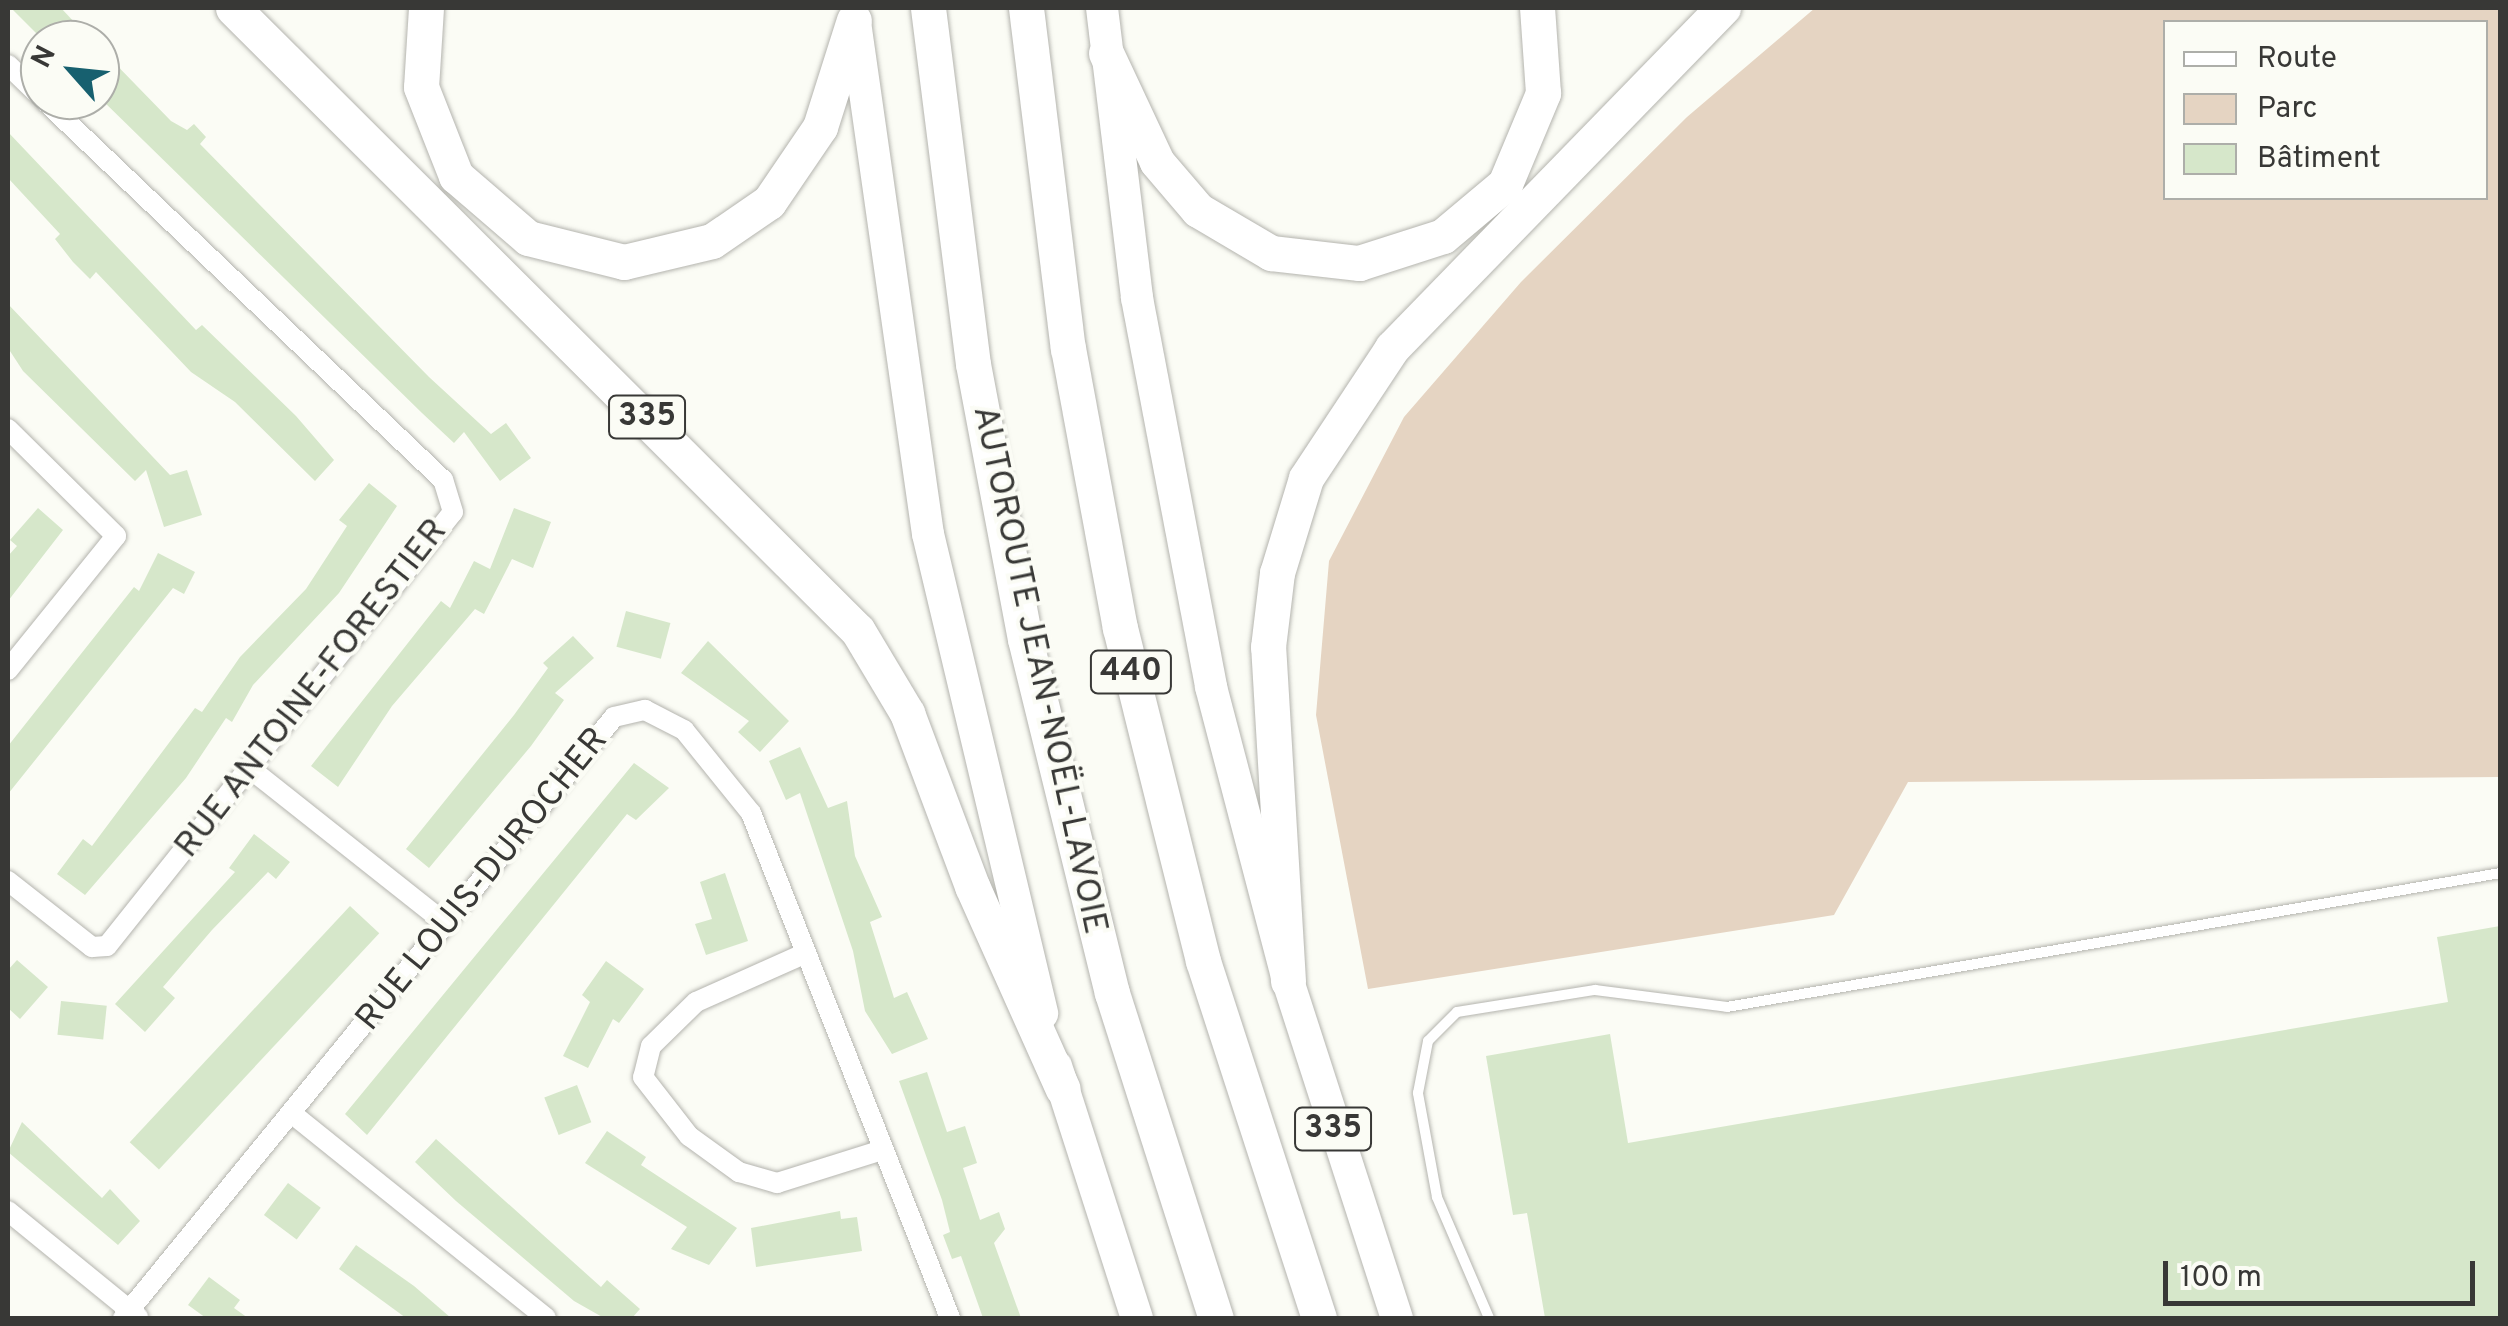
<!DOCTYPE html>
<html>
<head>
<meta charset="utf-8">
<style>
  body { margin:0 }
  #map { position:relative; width:2508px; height:1326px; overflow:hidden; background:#fbfcf5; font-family:Overpass,sans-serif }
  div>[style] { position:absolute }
  .green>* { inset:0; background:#e5d4c2 }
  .building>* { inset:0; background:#d6e7ca; transform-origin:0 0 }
  .roads { filter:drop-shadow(0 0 2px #b4b4ae) drop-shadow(0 0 2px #b4b4ae) }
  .service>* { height:10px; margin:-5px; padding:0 5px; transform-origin:5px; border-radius:5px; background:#fff }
  .minor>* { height:20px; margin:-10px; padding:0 10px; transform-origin:10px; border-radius:10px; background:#fff }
  .trunk>* { height:32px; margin:-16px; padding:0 16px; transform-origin:16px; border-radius:16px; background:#fff }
  .motorway>* { height:35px; margin:-17.5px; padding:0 17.5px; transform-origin:17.5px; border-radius:17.5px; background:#fff }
  span { translate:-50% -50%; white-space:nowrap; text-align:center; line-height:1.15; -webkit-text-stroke:8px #fbfcf5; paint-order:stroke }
  .shield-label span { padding:2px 8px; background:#fbfcf5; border:2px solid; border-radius:8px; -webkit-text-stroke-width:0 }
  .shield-label { font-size:32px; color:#383836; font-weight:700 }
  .street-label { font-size:35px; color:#383836 }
  .frame { position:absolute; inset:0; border:10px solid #383836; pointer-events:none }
  .legend { position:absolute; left:2163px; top:20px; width:325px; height:180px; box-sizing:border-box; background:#fbfcf5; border:2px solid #adaea9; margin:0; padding:12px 18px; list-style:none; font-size:30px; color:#383836 }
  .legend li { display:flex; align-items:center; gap:20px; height:50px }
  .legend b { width:50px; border:2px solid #adaea9 }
  .north { position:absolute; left:20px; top:20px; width:100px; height:100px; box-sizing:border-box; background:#fbfcf5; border:2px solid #adaea9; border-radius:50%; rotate:297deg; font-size:28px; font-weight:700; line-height:40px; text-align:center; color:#383836 }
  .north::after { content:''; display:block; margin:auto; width:35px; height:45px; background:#17606f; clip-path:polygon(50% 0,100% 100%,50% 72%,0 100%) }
  .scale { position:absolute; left:2163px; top:1261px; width:312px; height:45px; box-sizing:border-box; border:5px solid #383836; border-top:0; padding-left:12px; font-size:30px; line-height:35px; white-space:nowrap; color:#383836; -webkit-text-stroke:8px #fbfcf5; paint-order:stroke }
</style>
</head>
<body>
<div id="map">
  <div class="green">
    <div style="clip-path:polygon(evenodd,1815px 8px,2500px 8px,2500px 777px,1908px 782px,1834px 915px,1368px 989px,1316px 715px,1329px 561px,1404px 417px,1521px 282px,1687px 117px,1815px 8px,2166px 22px,2486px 22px,2486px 198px,2166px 198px,2166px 22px)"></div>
  </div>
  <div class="building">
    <div style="clip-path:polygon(11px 8px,61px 8px,91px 40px,43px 40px)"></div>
    <div style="clip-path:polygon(100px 48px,171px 121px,187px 130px,194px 124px,206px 137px,200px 144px,429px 377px,491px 434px,506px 423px,531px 458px,500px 481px,464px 432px,454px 443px,422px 413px,100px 98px)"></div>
    <div style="clip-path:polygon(8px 132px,196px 330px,202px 325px,296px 416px,334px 460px,315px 481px,235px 402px,191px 372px,96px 272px,90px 279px,73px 262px,55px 239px,60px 234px,8px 178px)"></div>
    <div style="clip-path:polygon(8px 304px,170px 475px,187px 470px,202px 515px,164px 527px,146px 470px,135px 481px,23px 371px,8px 348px)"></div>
    <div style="clip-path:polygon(369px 483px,397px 506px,339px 593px,253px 685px,232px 722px,226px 718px,186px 778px,85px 895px,57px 874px,83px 839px,92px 846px,195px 708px,202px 712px,240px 657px,306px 589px,347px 526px,339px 520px)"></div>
    <div style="clip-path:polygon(38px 508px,63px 530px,8px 601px,8px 556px,17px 546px,10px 540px)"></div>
    <div style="clip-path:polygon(514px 508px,551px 522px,533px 568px,512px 559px,484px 614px,475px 609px,392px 706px,338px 787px,311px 766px,441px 601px,450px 608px,474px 561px,490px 569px)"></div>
    <div style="clip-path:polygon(158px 553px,195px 572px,184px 594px,173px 588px,8px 794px,8px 746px,134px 587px,139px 591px)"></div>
    <div style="left:626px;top:611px;width:46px;height:37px;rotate:15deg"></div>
    <div style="clip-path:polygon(573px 636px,594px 658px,555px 693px,564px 700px,531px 746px,429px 868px,406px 849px,514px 715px,548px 668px,543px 663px)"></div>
    <div style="clip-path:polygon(708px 641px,789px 721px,760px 752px,738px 732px,749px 721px,681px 673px)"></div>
    <div style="clip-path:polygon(800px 747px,828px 808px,847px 801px,855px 856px,882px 917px,870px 922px,894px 998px,907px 992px,928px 1039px,892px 1054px,865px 1011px,853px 951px,800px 793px,786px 800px,769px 761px)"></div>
    <div style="clip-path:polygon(634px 763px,669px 788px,636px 820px,627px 814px,367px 1135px,345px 1114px)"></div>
    <div style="clip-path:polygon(254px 834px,290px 862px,276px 879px,268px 872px,212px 930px,163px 987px,175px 998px,145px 1032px,115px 1004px,235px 872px,229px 868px)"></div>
    <div style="clip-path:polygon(725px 873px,748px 941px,706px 955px,695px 924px,712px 919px,700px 882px)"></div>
    <div style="left:350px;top:906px;width:40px;height:323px;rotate:43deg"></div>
    <div style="clip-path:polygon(2500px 926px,2500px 1318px,1545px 1318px,1527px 1213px,1513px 1215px,1486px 1056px,1610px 1034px,1628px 1143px,2448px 1002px,2437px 937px)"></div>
    <div style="clip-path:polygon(17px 960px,48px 987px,20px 1019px,8px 1008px,8px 970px)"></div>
    <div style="clip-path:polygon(606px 961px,644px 989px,619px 1023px,613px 1019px,588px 1068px,563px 1056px,590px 1002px,582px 995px)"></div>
    <div style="left:61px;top:1001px;width:46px;height:34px;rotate:6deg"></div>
    <div style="clip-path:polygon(927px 1072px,947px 1132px,965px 1126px,977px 1163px,963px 1168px,980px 1220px,999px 1212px,1005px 1229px,994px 1243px,1021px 1318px,983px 1318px,961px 1256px,952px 1259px,943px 1235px,950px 1232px,942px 1200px,899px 1081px)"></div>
    <div style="left:577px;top:1085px;width:40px;height:35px;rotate:69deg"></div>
    <div style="clip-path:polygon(22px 1122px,102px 1198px,110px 1189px,140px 1221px,118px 1245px,8px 1152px)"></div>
    <div style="clip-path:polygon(607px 1131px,646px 1157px,641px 1165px,737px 1228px,709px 1265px,671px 1249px,687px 1227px,585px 1163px)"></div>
    <div style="clip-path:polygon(436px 1139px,601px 1287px,607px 1280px,640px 1309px,632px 1318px,604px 1318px,574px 1301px,456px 1201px,415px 1162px)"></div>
    <div style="left:288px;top:1183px;width:41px;height:40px;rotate:37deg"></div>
    <div style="clip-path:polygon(840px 1211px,841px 1219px,857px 1217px,862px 1251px,756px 1267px,751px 1228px)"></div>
    <div style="clip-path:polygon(356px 1245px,414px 1286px,451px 1318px,406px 1318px,339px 1269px)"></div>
    <div style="clip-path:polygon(209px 1277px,240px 1300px,234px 1308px,248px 1318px,206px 1318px,188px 1305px)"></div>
  </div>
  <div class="roads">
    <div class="service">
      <div style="left:1489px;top:1318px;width:132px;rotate:-113.3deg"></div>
      <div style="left:1437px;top:1197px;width:106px;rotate:-100.4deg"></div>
      <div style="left:1418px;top:1093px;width:53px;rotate:-79.1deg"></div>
      <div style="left:1428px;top:1041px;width:41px;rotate:-45deg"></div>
      <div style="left:1457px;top:1012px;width:140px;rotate:-9.1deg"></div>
      <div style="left:1595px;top:990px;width:133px;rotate:7.3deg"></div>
      <div style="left:1727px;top:1007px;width:785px;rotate:-9.83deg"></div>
    </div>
    <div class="minor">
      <div style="left:8px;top:65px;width:45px;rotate:44.1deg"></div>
      <div style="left:8px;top:429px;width:152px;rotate:44.7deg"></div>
      <div style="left:116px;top:536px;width:172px;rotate:128.9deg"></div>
      <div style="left:252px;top:770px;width:248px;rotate:38.4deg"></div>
      <div style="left:8px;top:881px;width:107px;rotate:38.2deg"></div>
      <div style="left:92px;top:947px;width:15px;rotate:-4deg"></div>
      <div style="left:107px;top:946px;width:555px;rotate:-51.44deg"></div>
      <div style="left:453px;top:512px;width:34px;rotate:-107deg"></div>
      <div style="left:443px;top:480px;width:551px;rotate:-136.4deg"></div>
      <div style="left:806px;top:953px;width:120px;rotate:156deg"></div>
      <div style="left:696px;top:1002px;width:63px;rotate:135.6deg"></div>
      <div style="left:651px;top:1046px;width:32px;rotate:104deg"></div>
      <div style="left:643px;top:1077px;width:75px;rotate:52.1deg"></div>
      <div style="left:689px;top:1136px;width:62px;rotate:35.8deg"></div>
      <div style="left:739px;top:1172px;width:40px;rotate:16deg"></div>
      <div style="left:777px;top:1183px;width:107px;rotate:-17.4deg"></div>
      <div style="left:295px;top:1116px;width:322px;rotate:38.8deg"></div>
      <div style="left:8px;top:1211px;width:168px;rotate:39.2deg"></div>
      <div style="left:123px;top:1318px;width:776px;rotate:-50.75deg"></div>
      <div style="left:614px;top:717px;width:32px;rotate:-13deg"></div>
      <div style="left:645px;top:710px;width:44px;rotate:27.1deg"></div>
      <div style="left:684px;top:730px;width:107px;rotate:51.1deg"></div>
      <div style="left:751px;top:813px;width:543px;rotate:68.49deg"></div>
    </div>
    <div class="trunk">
      <div style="left:1102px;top:8px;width:292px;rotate:83.1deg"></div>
      <div style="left:1137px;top:298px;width:396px;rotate:79.2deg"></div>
      <div style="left:1211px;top:687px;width:304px;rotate:75.3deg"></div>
      <div style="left:1288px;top:981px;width:354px;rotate:72.1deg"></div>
      <div style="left:855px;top:22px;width:517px;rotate:81.89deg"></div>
      <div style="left:928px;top:534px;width:493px;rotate:76.6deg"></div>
      <div style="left:1056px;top:1066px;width:265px;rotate:72.2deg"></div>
    </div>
    <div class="motorway">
      <div style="left:233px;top:8px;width:882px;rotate:44.91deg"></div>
      <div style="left:858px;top:631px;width:96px;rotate:59.1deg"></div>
      <div style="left:907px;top:713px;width:185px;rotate:69.4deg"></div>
      <div style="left:972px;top:886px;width:222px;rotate:65.9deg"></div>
      <div style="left:426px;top:8px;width:79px;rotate:93.6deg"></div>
      <div style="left:421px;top:87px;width:96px;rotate:68.5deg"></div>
      <div style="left:456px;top:176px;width:95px;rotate:40.7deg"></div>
      <div style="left:528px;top:238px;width:99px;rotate:14deg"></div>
      <div style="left:624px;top:262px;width:90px;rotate:-13.4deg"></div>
      <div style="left:712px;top:241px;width:69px;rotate:-34.4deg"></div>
      <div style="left:769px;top:202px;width:91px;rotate:-55.8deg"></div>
      <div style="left:820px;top:127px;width:112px;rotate:-72.4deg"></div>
      <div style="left:928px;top:8px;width:359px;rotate:82.8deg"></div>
      <div style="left:973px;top:364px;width:280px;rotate:79.3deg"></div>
      <div style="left:1025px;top:639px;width:365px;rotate:76.2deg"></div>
      <div style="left:1112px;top:993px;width:341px;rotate:72.3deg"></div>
      <div style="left:1026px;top:8px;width:343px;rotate:83deg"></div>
      <div style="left:1068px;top:348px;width:285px;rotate:79.5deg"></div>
      <div style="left:1120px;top:628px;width:343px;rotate:76deg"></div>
      <div style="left:1203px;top:961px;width:375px;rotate:72deg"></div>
      <div style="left:1106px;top:53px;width:120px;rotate:64.9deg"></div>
      <div style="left:1157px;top:162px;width:63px;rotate:49.5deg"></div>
      <div style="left:1198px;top:210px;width:85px;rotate:30.5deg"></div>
      <div style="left:1271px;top:253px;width:89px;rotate:6.5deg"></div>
      <div style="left:1359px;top:263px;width:88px;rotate:-17.8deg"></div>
      <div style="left:1443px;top:236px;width:81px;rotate:-40deg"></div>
      <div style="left:1505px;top:184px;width:99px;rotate:-67.3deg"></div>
      <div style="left:1543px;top:93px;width:85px;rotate:-94deg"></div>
      <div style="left:1288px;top:981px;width:335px;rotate:-93.4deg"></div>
      <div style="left:1268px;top:647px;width:75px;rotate:-83.1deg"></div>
      <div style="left:1277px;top:573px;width:99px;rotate:-73deg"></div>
      <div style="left:1306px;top:478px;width:156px;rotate:-56.5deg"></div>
      <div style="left:1392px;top:348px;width:475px;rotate:-45.8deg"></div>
    </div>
  </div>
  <div class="shield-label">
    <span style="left:647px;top:417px">335</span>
    <span style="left:1131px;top:672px">440</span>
    <span style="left:1333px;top:1129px">335</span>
  </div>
  <div class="street-label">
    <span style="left:1039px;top:670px;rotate:78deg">AUTOROUTE JEAN-NOËL-LAVOIE</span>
    <span style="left:312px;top:689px;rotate:-52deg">RUE ANTOINE-FORESTIER</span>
    <span style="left:483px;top:880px;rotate:-51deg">RUE LOUIS-DUROCHER</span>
  </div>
  <div class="frame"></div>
  <ul class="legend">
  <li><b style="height:12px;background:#fff"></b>Route</li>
  <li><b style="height:28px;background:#e5d4c2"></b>Parc</li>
  <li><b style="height:28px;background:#d6e7ca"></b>Bâtiment</li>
  </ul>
  <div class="north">N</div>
  <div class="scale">100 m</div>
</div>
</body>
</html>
